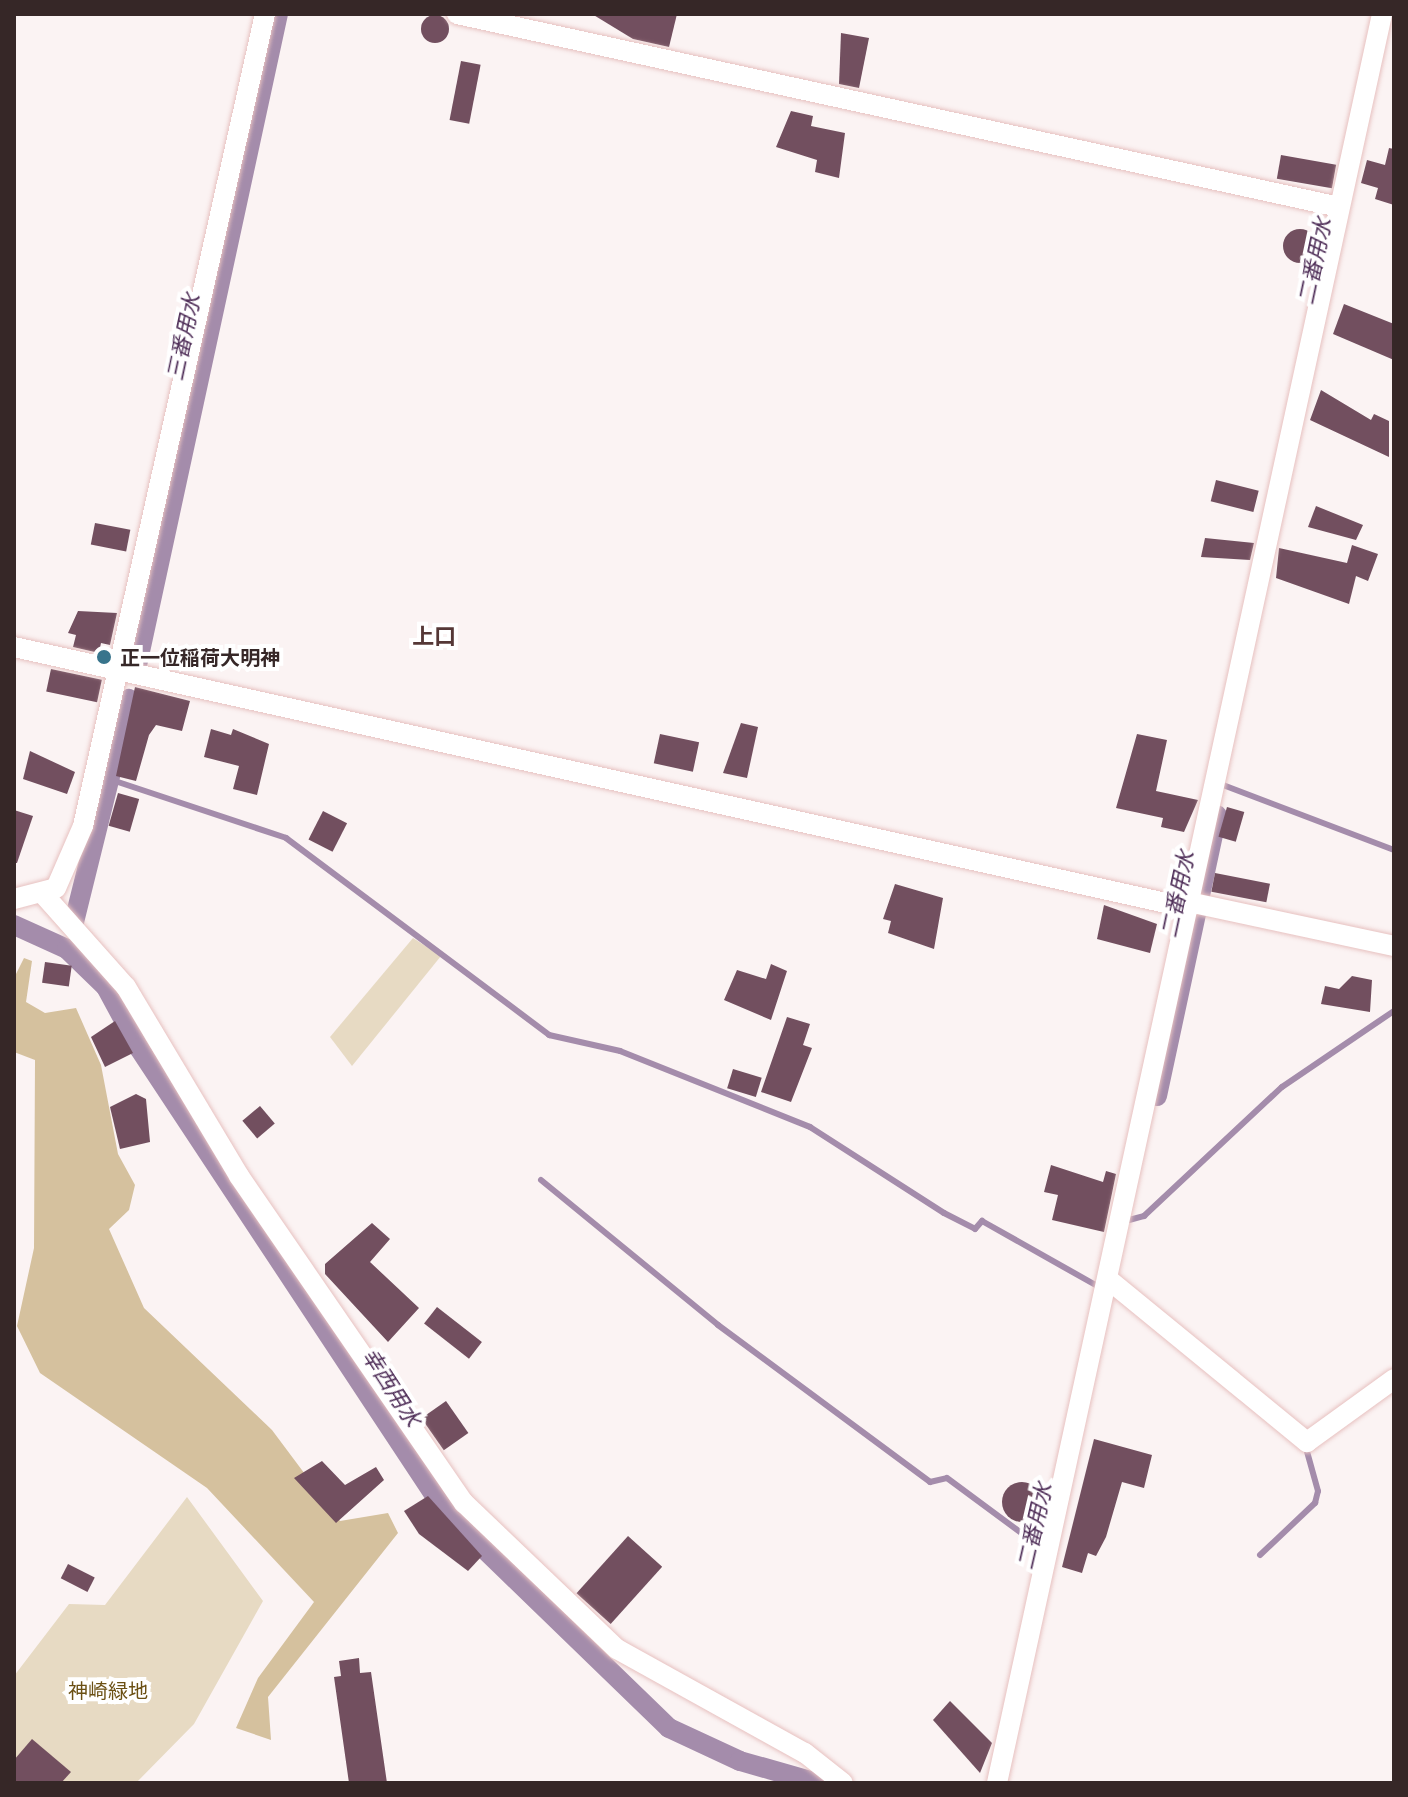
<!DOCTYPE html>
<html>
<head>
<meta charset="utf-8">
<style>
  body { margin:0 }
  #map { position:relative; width:1408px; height:1797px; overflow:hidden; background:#fbf3f3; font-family:Ubuntu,"Noto Sans JP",sans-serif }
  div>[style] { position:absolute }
  .green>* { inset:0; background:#e7dac3 }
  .forest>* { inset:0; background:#d5c19e }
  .stream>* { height:6px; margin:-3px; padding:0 3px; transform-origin:3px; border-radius:3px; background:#a48cab }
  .canal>* { height:20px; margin:-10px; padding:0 10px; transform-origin:10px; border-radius:10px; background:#a48cab }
  .building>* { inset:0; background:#724f5f; transform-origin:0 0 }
  .round { border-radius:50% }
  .roads { filter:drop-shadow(0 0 2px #e7c1c0) drop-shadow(0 0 2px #e7c1c0) }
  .minor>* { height:20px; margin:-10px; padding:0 10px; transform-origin:10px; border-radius:10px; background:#fff }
  .dots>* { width:22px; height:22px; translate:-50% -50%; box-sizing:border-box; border:4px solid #fff; border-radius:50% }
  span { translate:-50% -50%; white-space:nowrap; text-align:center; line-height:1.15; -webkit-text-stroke:8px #fff; paint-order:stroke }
  .poi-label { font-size:20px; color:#362727; font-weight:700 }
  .left { translate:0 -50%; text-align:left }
  .park-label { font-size:20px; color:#6b5014 }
  .water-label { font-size:22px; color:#4e2d57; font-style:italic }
  .neighbourhood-label { font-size:22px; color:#553736; font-weight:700 }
  .frame { position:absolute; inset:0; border:16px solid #362727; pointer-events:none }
</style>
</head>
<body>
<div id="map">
  <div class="green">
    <div style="clip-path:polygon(413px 938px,441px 956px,352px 1066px,330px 1037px)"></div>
    <div style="clip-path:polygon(187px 1497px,263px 1601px,194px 1724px,136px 1783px,14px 1783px,14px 1676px,69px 1604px,105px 1605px)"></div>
  </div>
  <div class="forest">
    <div style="clip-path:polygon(24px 958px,32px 961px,26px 1002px,45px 1013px,76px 1008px,101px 1065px,118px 1154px,135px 1185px,129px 1210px,109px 1229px,144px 1308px,272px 1430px,340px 1521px,388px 1513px,398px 1533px,268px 1697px,271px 1740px,236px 1728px,258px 1678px,314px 1602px,207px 1488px,40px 1373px,17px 1326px,34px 1248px,35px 1060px,14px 1052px,14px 978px)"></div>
  </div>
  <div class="stream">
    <div style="left:109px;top:779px;width:187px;rotate:18.4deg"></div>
    <div style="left:286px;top:838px;width:329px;rotate:36.8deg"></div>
    <div style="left:549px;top:1035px;width:73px;rotate:12.7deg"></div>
    <div style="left:620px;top:1051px;width:205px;rotate:21.8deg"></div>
    <div style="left:810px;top:1127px;width:159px;rotate:32.7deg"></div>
    <div style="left:944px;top:1213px;width:35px;rotate:27deg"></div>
    <div style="left:975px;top:1229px;width:11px;rotate:-49deg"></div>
    <div style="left:982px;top:1221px;width:137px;rotate:29.4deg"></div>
    <div style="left:1223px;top:785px;width:183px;rotate:20.8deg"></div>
    <div style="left:541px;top:1180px;width:229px;rotate:39.3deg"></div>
    <div style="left:718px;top:1325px;width:264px;rotate:36.5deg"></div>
    <div style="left:930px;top:1482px;width:17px;rotate:-13deg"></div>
    <div style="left:947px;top:1478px;width:114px;rotate:36.5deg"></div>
    <div style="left:1129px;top:1220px;width:16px;rotate:-15deg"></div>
    <div style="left:1144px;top:1216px;width:189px;rotate:-43.1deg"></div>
    <div style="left:1282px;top:1087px;width:135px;rotate:-34.2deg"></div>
    <div style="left:1260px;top:1555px;width:76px;rotate:-43.4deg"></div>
    <div style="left:1315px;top:1503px;width:12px;rotate:-76deg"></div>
    <div style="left:1318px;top:1491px;width:45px;rotate:-105.6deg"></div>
  </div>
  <div class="canal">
    <div style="left:136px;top:670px;width:671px;rotate:-77.79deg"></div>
    <div style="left:14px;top:925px;width:58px;rotate:24.4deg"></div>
    <div style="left:67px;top:949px;width:54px;rotate:44.3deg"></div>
    <div style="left:106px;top:987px;width:69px;rotate:61.6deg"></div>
    <div style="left:139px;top:1048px;width:555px;rotate:56.54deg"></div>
    <div style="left:445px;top:1511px;width:312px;rotate:44.1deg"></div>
    <div style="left:669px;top:1728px;width:78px;rotate:24.9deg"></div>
    <div style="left:740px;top:1761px;width:81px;rotate:15.8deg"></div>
    <div style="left:73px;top:926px;width:234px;rotate:-76.1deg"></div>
    <div style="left:1157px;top:1096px;width:287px;rotate:-77.9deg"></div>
  </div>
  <div class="building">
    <div style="clip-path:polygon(592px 14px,677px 14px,669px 47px,633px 39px)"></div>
    <div class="round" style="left:421px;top:15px;width:28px;height:28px"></div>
    <div style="clip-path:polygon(841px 33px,869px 38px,859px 88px,839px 84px)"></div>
    <div style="left:461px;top:61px;width:20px;height:60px;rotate:11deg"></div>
    <div style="clip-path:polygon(791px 111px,813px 116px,811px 126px,845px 133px,839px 178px,815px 172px,817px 160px,776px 147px)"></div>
    <div style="clip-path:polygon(1389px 148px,1394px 149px,1394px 205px,1375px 199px,1378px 188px,1361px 183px,1367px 160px,1385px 165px)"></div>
    <div style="left:1281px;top:155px;width:56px;height:24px;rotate:10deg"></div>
    <div class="round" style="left:1283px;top:229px;width:34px;height:34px"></div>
    <div style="clip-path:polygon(1344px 304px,1394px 324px,1394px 360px,1333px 334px)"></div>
    <div style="clip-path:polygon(1321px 390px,1371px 420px,1374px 414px,1389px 421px,1389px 457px,1310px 420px)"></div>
    <div style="left:1216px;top:480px;width:44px;height:22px;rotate:14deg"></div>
    <div style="clip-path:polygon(1316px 506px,1363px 525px,1356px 540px,1308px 527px)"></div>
    <div style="left:95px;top:523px;width:36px;height:22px;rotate:11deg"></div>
    <div style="clip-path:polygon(1205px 538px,1254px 543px,1250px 560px,1201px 557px)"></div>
    <div style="clip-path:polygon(1352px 545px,1378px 554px,1368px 581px,1356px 576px,1349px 604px,1276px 578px,1279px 548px,1347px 563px)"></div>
    <div style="clip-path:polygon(78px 611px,117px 613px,110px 645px,101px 643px,99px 653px,73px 647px,76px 635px,68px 633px)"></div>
    <div style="left:51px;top:669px;width:52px;height:23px;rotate:12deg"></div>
    <div style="clip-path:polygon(135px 687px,190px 701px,182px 731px,156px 725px,149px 735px,136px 781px,116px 776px)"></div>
    <div style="clip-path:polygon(741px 723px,758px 727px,747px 778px,723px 773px)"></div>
    <div style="clip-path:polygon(211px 729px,231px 735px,233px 729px,269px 744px,257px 795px,233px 789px,239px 766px,204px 757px)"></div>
    <div style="left:660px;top:734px;width:40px;height:30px;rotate:12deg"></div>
    <div style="clip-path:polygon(1137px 734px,1167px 740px,1156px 791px,1198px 800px,1184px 832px,1161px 827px,1163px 818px,1116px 808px)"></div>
    <div style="clip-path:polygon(30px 751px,75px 772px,67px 794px,23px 779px)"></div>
    <div style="left:118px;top:793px;width:22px;height:34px;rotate:16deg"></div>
    <div style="left:1227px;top:807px;width:18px;height:31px;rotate:16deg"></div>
    <div style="clip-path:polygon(14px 810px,33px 816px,17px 863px,14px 863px)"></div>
    <div style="left:323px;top:811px;width:27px;height:32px;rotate:27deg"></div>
    <div style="left:1215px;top:873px;width:56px;height:19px;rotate:11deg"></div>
    <div style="clip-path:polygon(895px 884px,943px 898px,934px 949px,888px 933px,891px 921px,883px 919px)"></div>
    <div style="clip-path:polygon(1104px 905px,1157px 924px,1150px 953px,1097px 939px)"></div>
    <div style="left:45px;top:962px;width:27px;height:21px;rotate:8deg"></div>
    <div style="clip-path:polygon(771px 964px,787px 971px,771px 1020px,724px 1000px,737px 970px,766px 979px)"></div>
    <div style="clip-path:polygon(1352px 976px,1372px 980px,1370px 1012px,1321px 1004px,1325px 986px,1339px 989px)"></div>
    <div style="clip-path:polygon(787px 1017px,810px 1024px,803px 1045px,812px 1048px,791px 1102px,761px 1092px)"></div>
    <div style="clip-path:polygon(115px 1021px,133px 1053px,105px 1067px,91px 1037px)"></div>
    <div style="left:733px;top:1069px;width:30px;height:20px;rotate:17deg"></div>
    <div style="clip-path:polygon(136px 1094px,146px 1099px,150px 1142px,120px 1149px,110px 1107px)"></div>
    <div style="left:260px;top:1106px;width:23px;height:23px;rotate:50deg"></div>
    <div style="clip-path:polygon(1051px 1165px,1103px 1182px,1106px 1171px,1116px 1174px,1104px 1232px,1052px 1220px,1058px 1195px,1044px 1192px)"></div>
    <div style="clip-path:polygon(372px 1223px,390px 1239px,370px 1262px,419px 1308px,388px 1342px,325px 1274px,325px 1264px)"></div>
    <div style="left:437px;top:1307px;width:57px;height:21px;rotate:38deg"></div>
    <div style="left:446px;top:1401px;width:39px;height:30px;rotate:55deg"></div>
    <div style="clip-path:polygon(1094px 1439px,1152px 1455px,1144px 1488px,1122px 1482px,1106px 1537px,1096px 1556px,1088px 1553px,1082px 1573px,1062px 1567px)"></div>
    <div style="clip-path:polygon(322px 1461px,345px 1485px,376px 1467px,384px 1480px,336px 1523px,294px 1478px)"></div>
    <div class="round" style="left:1002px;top:1482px;width:40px;height:40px"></div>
    <div style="clip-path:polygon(428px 1496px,482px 1556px,468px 1571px,419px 1534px,404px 1511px)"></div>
    <div style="left:628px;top:1536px;width:46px;height:77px;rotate:42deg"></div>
    <div style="left:68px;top:1564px;width:30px;height:16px;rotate:27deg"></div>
    <div style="clip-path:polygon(359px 1658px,360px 1673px,371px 1672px,387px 1783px,349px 1783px,334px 1677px,341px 1676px,339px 1661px)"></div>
    <div style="clip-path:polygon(950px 1701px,992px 1743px,980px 1773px,933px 1720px)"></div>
    <div style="clip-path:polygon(32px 1739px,71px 1772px,61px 1783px,14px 1783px,14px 1760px)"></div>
  </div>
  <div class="roads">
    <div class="minor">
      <div style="left:457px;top:14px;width:903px;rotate:12.34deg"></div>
      <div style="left:14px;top:647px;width:1203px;rotate:12.53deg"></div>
      <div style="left:44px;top:895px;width:123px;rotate:48.3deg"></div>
      <div style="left:126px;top:987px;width:220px;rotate:59.1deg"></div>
      <div style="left:239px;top:1176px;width:397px;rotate:55.5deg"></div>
      <div style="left:464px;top:1503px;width:211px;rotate:43.7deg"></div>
      <div style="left:617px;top:1649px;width:215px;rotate:29deg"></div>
      <div style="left:805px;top:1753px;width:48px;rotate:38.3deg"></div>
      <div style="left:14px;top:899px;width:43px;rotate:-14.7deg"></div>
      <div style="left:56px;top:888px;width:68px;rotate:-66.5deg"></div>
      <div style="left:83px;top:826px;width:832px;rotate:-77.37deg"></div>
      <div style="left:1189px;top:902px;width:210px;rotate:12.1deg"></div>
      <div style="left:1109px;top:1280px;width:256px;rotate:39.3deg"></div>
      <div style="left:1307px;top:1442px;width:107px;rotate:-35.9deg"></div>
      <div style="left:997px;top:1783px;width:1810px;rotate:-77.72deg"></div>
    </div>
  </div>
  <div class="dots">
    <div style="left:104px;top:657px;background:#38748c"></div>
  </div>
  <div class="poi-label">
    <span class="left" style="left:120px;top:657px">正一位稲荷大明神</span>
  </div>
  <div class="park-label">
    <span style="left:108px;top:1690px">神崎緑地</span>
  </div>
  <div class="water-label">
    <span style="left:1314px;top:261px;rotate:-78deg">二番用水</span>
    <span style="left:183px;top:337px;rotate:-78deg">三番用水</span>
    <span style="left:1177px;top:894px;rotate:-78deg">二番用水</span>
    <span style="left:392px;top:1387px;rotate:57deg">幸西用水</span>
    <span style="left:1034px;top:1526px;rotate:-77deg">二番用水</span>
  </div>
  <div class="neighbourhood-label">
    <span style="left:434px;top:636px">上口</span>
  </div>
  <div class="frame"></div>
</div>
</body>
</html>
